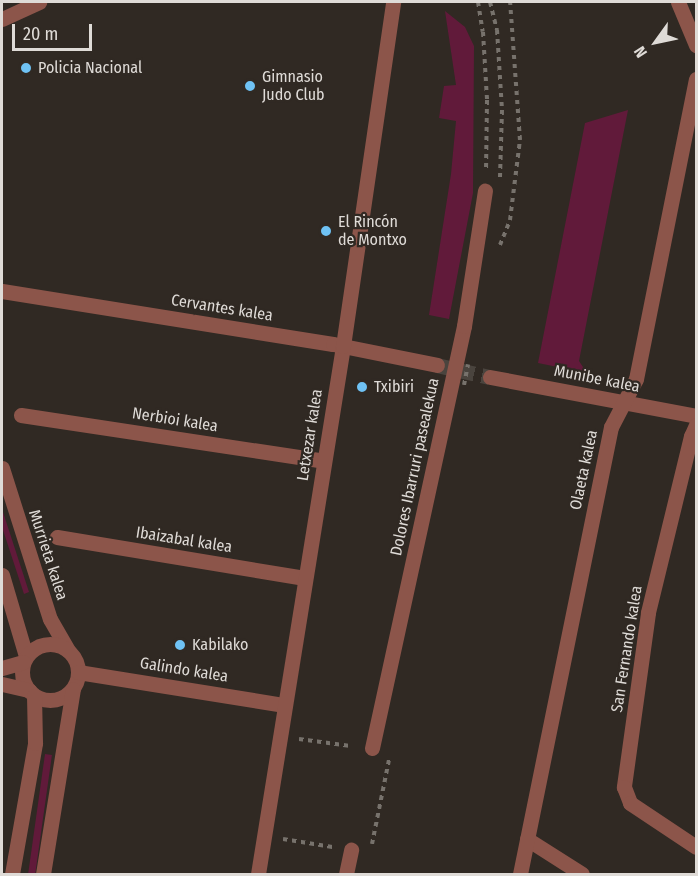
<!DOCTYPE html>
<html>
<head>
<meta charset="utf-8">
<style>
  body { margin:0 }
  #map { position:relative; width:698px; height:876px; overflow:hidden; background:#302923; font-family:"Fira Sans Condensed",sans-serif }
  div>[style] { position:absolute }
  .green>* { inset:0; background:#611a3a; transform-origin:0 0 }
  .minor-tunnel>* { height:15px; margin-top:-7.5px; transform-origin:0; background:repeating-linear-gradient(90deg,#4a443e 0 15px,transparent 0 23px) }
  .path>* { height:4px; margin-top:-2px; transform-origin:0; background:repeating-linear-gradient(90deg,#77726c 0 4.5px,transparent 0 9px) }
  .pedestrian>* { height:15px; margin:-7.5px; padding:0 7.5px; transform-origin:7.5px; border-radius:7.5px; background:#8c554a }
  .minor>* { height:15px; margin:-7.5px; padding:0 7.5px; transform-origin:7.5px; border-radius:7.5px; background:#8c554a }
  .minor>.ring { margin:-7.5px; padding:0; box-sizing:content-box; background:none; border:15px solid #8c554a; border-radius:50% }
  .path-bridge>* { height:4px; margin-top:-2px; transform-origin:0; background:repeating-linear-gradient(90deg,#77726c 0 4.5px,transparent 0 9px) }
  .dots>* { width:16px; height:16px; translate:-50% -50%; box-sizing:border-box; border:3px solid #302923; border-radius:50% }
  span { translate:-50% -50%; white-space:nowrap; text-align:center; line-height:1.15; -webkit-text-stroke:4.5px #302923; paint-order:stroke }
  .poi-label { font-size:16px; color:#dfdbd7 }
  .left { translate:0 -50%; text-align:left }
  .street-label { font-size:16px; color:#dfdbd7 }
  .frame { position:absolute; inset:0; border:3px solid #dfdbd7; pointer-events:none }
  .north { position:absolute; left:626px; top:12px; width:60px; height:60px; -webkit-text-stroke:4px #302923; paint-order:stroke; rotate:237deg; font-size:16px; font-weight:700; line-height:24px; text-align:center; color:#dfdbd7 }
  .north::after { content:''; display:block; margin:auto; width:21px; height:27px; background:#dfdbd7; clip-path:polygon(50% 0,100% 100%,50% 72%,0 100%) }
  .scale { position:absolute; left:12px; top:24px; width:80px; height:27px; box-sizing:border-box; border:3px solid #dfdbd7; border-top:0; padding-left:8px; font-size:18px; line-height:21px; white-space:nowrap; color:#dfdbd7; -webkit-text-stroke:4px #302923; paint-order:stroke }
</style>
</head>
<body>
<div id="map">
  <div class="green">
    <div style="clip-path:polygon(445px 11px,465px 27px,474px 46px,473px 193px,449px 319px,429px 315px,451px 174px,456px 121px,439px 118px,444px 86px,456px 85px)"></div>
    <div style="clip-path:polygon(628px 110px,579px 361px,587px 373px,538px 363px,585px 123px)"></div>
    <div style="clip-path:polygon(2px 509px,29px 592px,24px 594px,2px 527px)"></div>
    <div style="left:45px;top:754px;width:7px;height:122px;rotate:8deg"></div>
  </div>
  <div class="minor-tunnel">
    <div style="left:437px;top:365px;width:54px;rotate:12.8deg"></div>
  </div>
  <div class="path">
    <div style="left:478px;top:2px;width:30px;rotate:81deg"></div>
    <div style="left:483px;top:32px;width:68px;rotate:86.6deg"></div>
    <div style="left:487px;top:100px;width:70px;rotate:90.8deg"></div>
    <div style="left:490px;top:2px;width:29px;rotate:76deg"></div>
    <div style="left:497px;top:30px;width:80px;rotate:86.4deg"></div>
    <div style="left:502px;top:110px;width:67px;rotate:91.7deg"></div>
    <div style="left:500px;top:245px;width:27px;rotate:-68deg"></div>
    <div style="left:510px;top:220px;width:81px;rotate:-82.9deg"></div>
    <div style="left:520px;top:140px;width:138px;rotate:-94.1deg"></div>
    <div style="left:299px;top:739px;width:52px;rotate:7.7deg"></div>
    <div style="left:283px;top:839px;width:50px;rotate:9.3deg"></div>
    <div style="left:372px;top:844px;width:86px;rotate:-78.6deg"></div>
  </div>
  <div class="pedestrian">
    <div style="left:21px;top:415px;width:306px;rotate:8.6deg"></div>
    <div style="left:57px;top:537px;width:251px;rotate:9.4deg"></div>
    <div style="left:372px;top:748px;width:432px;rotate:-77.7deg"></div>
    <div style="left:464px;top:326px;width:137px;rotate:-81.2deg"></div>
    <div style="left:346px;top:874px;width:25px;rotate:-78deg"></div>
  </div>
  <div class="minor">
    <div style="left:678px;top:2px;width:47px;rotate:67.3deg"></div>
    <div style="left:2px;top:19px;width:41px;rotate:-24.7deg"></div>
    <div style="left:2px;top:291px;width:335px;rotate:9.1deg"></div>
    <div style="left:333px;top:344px;width:106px;rotate:11.4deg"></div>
    <div style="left:490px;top:377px;width:210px;rotate:10.7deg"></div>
    <div style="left:696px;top:425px;width:12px;rotate:114deg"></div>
    <div style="left:691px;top:436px;width:182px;rotate:103.7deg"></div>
    <div style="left:648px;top:613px;width:176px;rotate:97.9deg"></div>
    <div style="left:624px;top:787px;width:17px;rotate:69deg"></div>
    <div style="left:630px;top:803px;width:79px;rotate:33.7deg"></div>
    <div style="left:2px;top:468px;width:158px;rotate:72.4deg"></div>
    <div style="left:50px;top:619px;width:36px;rotate:60deg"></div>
    <div style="left:2px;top:575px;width:84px;rotate:73.5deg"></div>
    <div class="ring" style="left:22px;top:644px;width:41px;height:41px"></div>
    <div style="left:2px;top:668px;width:22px;rotate:-16deg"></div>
    <div style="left:78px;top:672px;width:209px;rotate:9.1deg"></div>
    <div style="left:2px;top:684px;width:28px;rotate:13deg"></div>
    <div style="left:527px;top:839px;width:65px;rotate:32.5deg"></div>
    <div style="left:12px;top:874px;width:133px;rotate:-80deg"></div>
    <div style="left:35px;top:743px;width:47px;rotate:-91.2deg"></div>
    <div style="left:43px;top:874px;width:187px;rotate:-80.8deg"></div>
    <div style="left:258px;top:874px;width:535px;rotate:-80.85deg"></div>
    <div style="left:343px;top:346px;width:348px;rotate:-81.7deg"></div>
    <div style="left:520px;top:874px;width:456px;rotate:-78.5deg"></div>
    <div style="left:611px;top:427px;width:54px;rotate:-62.5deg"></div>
    <div style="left:636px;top:379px;width:306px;rotate:-78.7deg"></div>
  </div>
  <div class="path-bridge">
    <div style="left:464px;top:385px;width:21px;rotate:-79deg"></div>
  </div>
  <div class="dots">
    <div style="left:26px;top:68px;background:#6fc2f4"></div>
    <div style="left:250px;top:86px;background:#6fc2f4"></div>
    <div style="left:326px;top:231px;background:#6fc2f4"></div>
    <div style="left:362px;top:387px;background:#6fc2f4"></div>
    <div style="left:180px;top:645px;background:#6fc2f4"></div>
  </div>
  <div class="poi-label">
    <span class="left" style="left:38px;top:68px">Policia Nacional</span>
    <span class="left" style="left:262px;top:86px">Gimnasio<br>Judo Club</span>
    <span class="left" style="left:338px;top:231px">El Rincón<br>de Montxo</span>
    <span class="left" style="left:374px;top:387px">Txibiri</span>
    <span class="left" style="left:192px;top:645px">Kabilako</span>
  </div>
  <div class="street-label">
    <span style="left:222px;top:308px;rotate:9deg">Cervantes kalea</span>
    <span style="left:597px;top:379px;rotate:11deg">Munibe kalea</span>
    <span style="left:175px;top:420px;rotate:9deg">Nerbioi kalea</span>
    <span style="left:310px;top:435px;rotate:-81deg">Letxezar kalea</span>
    <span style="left:415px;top:467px;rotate:-78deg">Dolores Ibarruri pasealekua</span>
    <span style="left:584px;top:470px;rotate:-78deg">Olaeta kalea</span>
    <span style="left:184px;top:540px;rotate:9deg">Ibaizabal kalea</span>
    <span style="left:48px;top:555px;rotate:72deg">Murrieta kalea</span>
    <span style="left:627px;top:649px;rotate:-81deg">San Fernando kalea</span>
    <span style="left:184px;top:670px;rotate:9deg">Galindo kalea</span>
  </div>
  <div class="frame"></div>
  <div class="north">N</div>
  <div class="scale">20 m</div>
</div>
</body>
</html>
